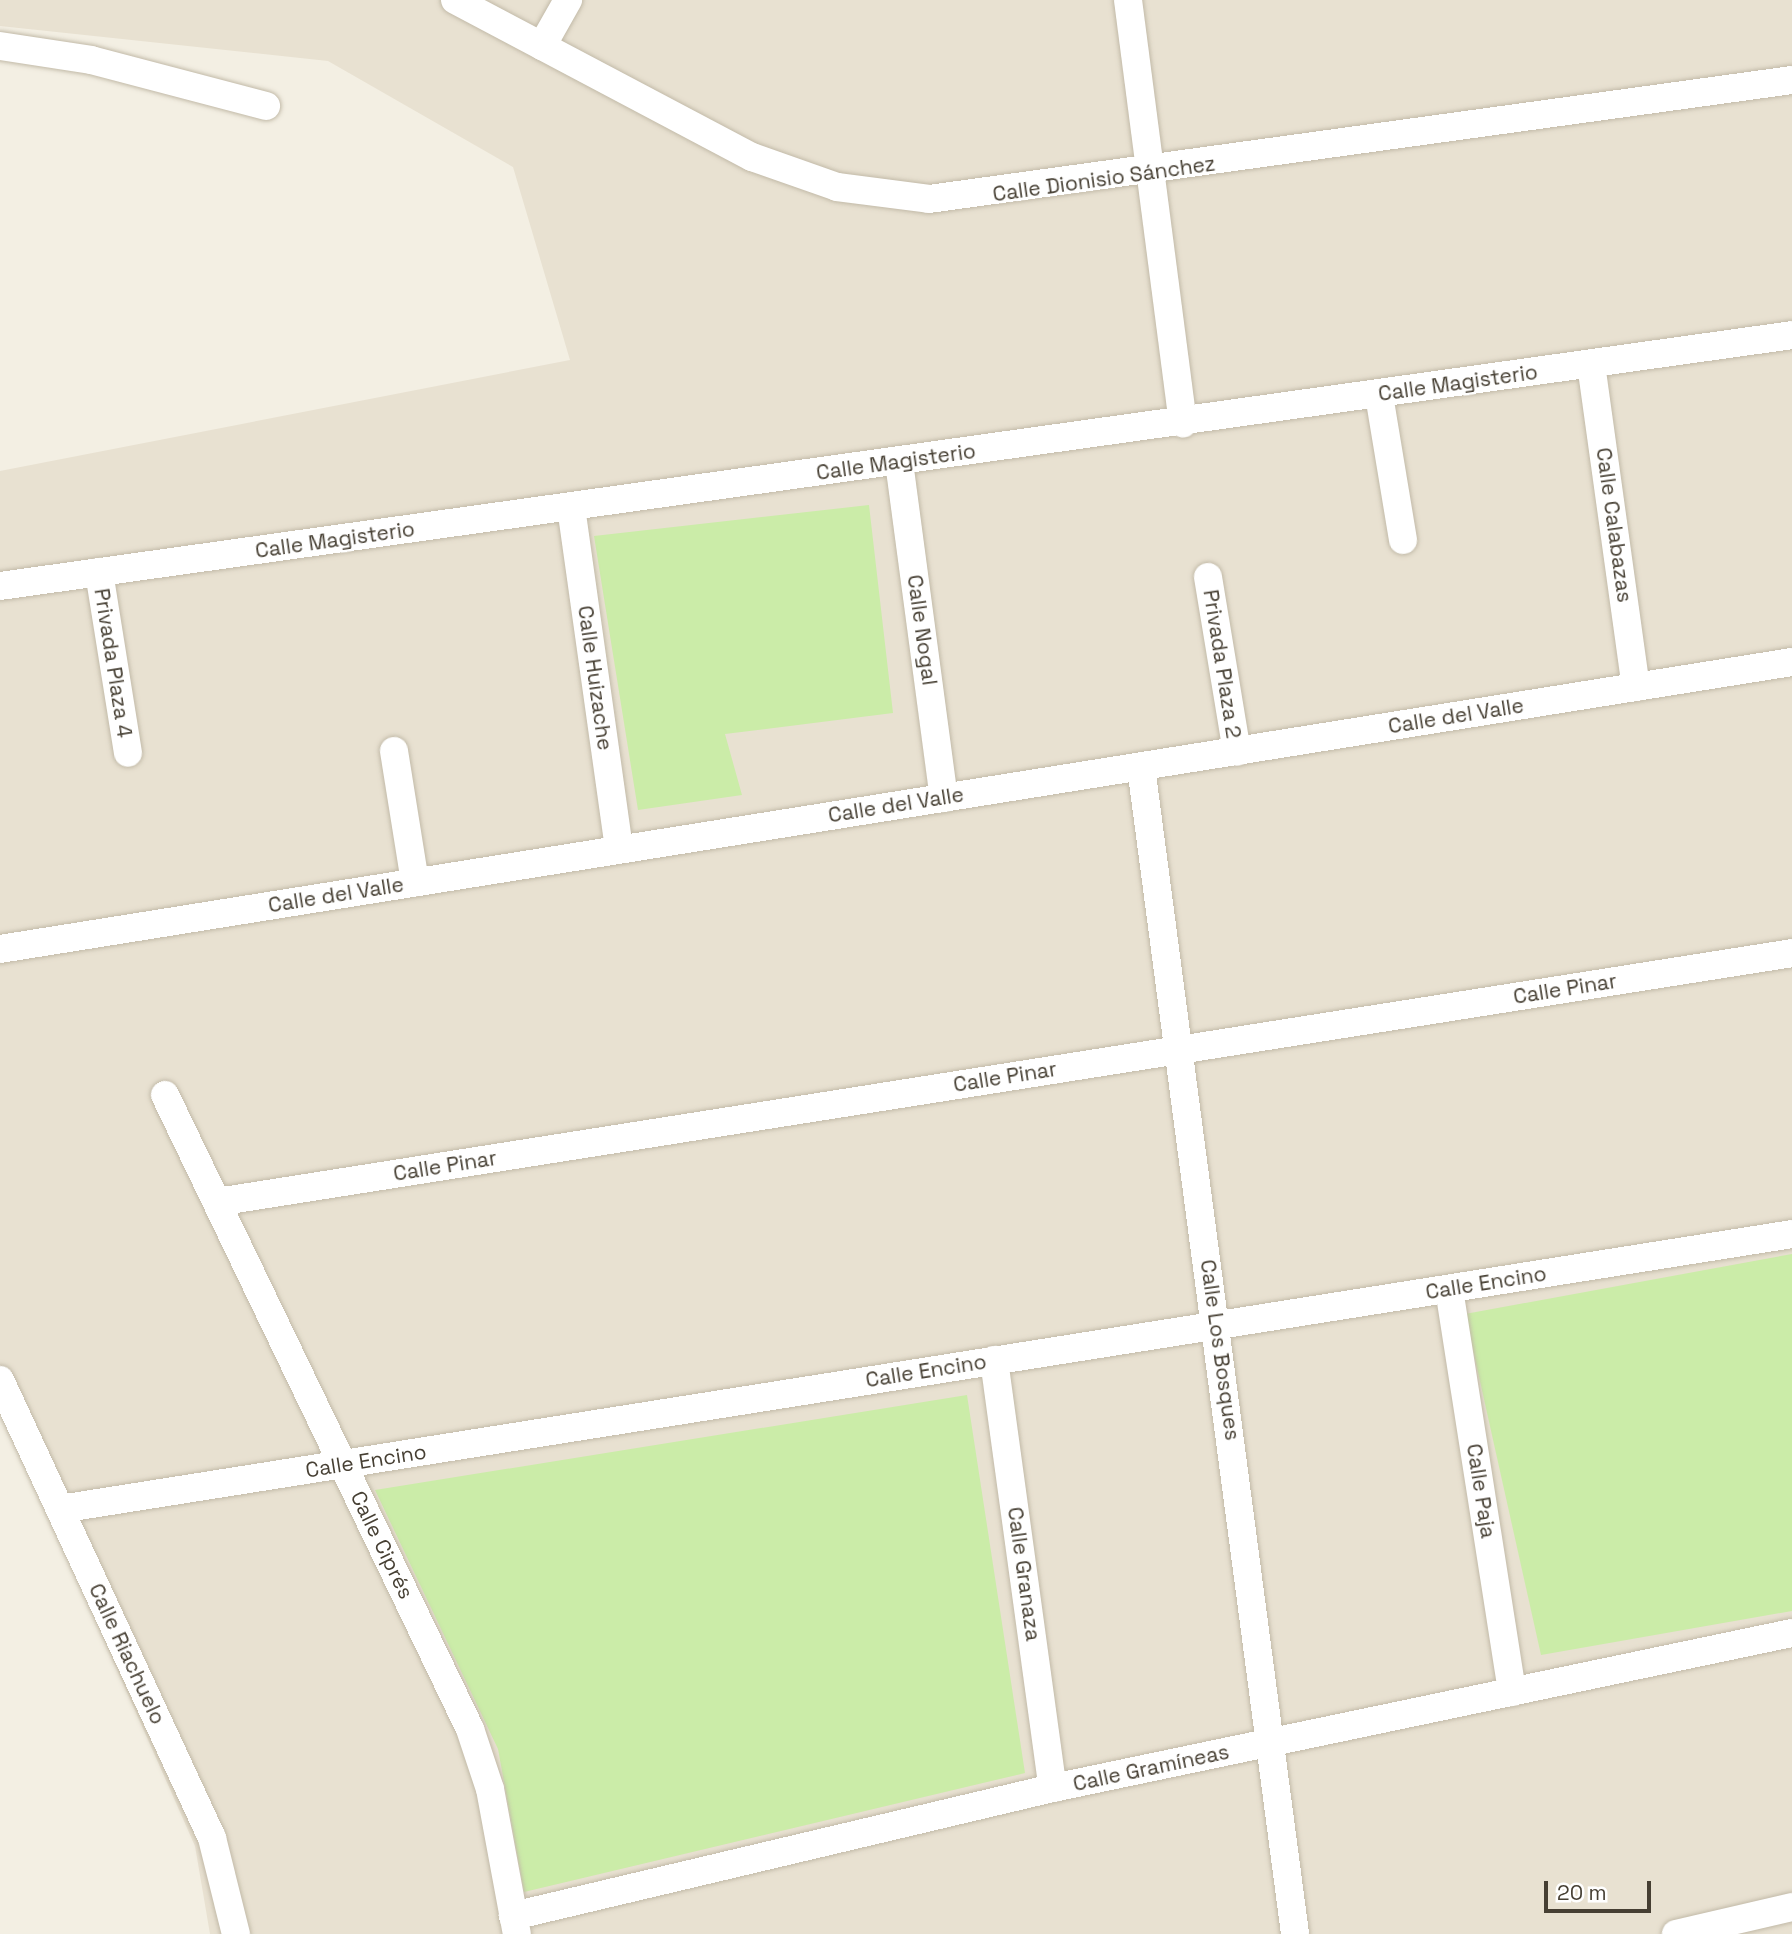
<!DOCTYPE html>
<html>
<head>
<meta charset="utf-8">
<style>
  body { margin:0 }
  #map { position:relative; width:1792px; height:1934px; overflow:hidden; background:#f3efe3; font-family:"Space Grotesk",sans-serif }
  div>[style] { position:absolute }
  .residential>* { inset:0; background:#e8e1d1 }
  .green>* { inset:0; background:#cbeca8 }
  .roads { filter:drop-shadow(0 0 2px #c2baa8) drop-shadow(0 0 2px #c2baa8) }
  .minor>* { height:28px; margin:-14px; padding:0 14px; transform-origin:14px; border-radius:14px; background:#fff }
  span { translate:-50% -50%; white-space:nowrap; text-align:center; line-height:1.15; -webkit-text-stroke:5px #fff; paint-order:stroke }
  .street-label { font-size:21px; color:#463f33 }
  .scale { position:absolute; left:1544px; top:1881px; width:107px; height:32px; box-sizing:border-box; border:4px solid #463f33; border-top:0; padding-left:9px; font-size:21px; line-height:24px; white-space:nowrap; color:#463f33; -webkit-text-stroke:5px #fff; paint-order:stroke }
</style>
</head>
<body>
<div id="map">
  <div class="residential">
    <div style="clip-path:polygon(0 0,1792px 0,1792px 1934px,210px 1934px,195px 1846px,0 1405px,0 471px,570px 360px,513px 167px,328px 61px,0 26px)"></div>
  </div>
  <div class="green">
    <div style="clip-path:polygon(869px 505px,893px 713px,725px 734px,742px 795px,638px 810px,594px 536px)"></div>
    <div style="clip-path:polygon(1792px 1254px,1792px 1611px,1541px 1655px,1465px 1314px)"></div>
    <div style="clip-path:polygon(967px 1395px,1025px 1773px,524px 1892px,498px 1749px,375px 1490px)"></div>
  </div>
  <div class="roads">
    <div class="minor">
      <div style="left:455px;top:0;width:336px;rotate:27.9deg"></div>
      <div style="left:752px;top:157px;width:90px;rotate:19.4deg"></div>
      <div style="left:837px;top:187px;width:93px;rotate:7.4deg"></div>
      <div style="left:929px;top:199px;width:871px;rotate:-7.85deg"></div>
      <div style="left:1128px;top:0;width:427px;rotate:82.6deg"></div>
      <div style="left:0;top:46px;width:92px;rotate:8.7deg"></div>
      <div style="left:91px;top:60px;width:181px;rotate:14.7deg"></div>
      <div style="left:542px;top:46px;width:53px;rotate:-60.5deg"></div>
      <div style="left:1591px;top:364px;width:326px;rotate:82.1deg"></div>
      <div style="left:1379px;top:395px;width:147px;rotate:80.6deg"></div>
      <div style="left:899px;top:462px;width:339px;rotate:82.4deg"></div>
      <div style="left:571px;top:507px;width:345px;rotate:82deg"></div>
      <div style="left:99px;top:572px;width:183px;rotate:80.9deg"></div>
      <div style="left:1208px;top:577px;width:177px;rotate:80.6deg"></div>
      <div style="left:0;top:586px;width:1809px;rotate:-7.97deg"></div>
      <div style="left:394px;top:751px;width:133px;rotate:80.9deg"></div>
      <div style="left:1141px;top:767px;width:1177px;rotate:82.48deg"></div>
      <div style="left:0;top:949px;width:1815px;rotate:-9.1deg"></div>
      <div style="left:165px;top:1095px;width:704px;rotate:64.31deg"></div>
      <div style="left:470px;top:1729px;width:63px;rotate:71.6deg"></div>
      <div style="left:490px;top:1789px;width:147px;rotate:79.5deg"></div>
      <div style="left:217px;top:1202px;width:1595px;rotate:-8.98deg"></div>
      <div style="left:1449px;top:1289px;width:408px;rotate:81.1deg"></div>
      <div style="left:994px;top:1360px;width:432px;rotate:82.2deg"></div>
      <div style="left:0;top:1380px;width:505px;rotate:65.16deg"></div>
      <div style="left:212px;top:1838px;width:99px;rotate:76deg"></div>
      <div style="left:60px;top:1509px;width:1754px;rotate:-9.02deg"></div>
      <div style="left:513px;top:1916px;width:555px;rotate:-13.34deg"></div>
      <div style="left:1053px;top:1788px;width:755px;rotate:-11.85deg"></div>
      <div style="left:1676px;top:1934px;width:119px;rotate:-13.1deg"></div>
    </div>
  </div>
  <div class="street-label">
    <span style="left:1104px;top:179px;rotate:-8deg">Calle Dionisio Sánchez</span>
    <span style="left:1458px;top:383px;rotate:-8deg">Calle Magisterio</span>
    <span style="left:896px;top:462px;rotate:-8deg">Calle Magisterio</span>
    <span style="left:1614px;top:525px;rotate:82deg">Calle Calabazas</span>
    <span style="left:335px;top:540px;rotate:-8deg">Calle Magisterio</span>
    <span style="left:922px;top:630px;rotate:82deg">Calle Nogal</span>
    <span style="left:113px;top:663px;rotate:81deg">Privada Plaza 4</span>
    <span style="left:1222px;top:664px;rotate:81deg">Privada Plaza 2</span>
    <span style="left:595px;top:678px;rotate:82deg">Calle Huizache</span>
    <span style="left:1456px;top:716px;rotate:-9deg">Calle del Valle</span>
    <span style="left:896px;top:805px;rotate:-9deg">Calle del Valle</span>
    <span style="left:336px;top:895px;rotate:-9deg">Calle del Valle</span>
    <span style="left:1565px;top:989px;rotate:-9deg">Calle Pinar</span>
    <span style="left:1005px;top:1077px;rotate:-9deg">Calle Pinar</span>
    <span style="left:445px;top:1166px;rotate:-9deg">Calle Pinar</span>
    <span style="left:1486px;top:1283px;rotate:-9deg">Calle Encino</span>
    <span style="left:1220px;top:1350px;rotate:82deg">Calle Los Bosques</span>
    <span style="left:926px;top:1371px;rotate:-9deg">Calle Encino</span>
    <span style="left:366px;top:1461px;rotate:-9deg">Calle Encino</span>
    <span style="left:1481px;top:1491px;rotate:81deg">Calle Paja</span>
    <span style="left:382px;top:1545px;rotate:64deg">Calle Ciprés</span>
    <span style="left:1024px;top:1574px;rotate:82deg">Calle Granaza</span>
    <span style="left:127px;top:1654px;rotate:65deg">Calle Riachuelo</span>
    <span style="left:1151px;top:1768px;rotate:-12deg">Calle Gramíneas</span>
  </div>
  <div class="scale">20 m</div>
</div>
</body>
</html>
